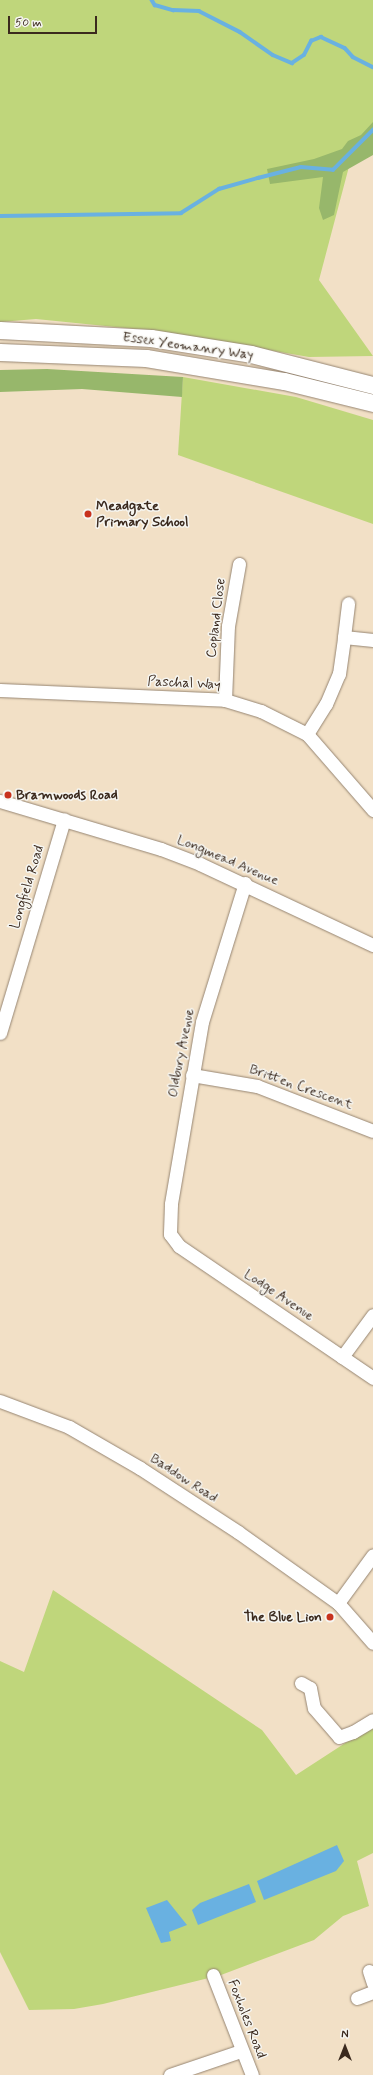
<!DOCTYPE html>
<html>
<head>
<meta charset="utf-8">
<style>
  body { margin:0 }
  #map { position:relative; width:373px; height:2075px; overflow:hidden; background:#f2e0c6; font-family:Mynerve,sans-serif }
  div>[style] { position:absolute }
  .green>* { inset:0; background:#bfd67b }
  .forest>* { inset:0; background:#97b76b }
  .water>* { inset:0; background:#69b1e1 }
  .stream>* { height:3.5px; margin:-1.75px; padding:0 1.75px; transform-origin:1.75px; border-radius:1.75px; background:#69b1e1 }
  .roads { filter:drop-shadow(0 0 1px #968572) drop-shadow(0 0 1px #968572) }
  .minor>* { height:13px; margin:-6.5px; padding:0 6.5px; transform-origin:6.5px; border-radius:6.5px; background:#fff }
  .major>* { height:17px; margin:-8.5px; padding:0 8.5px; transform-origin:8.5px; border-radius:8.5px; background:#fff }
  .dots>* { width:11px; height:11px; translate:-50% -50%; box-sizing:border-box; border:2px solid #f6f6f2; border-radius:50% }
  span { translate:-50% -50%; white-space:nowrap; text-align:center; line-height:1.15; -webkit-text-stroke:3px #f6f6f2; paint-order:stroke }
  .street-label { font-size:14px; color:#3b2a1e }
  .poi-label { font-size:14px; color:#3b2a1e; font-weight:700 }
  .left { translate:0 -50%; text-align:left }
  .right { translate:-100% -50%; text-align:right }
  .north { position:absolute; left:325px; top:2027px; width:40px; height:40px; -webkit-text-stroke:3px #f6f6f2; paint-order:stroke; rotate:0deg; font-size:11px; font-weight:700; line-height:16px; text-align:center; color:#3b2a1e }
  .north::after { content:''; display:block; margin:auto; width:14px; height:18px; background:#3b2a1e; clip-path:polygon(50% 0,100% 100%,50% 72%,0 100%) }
  .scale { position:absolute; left:8px; top:16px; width:89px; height:18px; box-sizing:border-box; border:2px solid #3b2a1e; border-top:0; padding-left:5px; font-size:12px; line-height:14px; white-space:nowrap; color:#3b2a1e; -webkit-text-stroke:3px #f6f6f2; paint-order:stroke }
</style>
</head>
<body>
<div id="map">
  <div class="green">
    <div style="clip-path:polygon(0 0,373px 0,373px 149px,351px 159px,319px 280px,373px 356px,309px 357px,165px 332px,36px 319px,0 322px)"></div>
    <div style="clip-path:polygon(183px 377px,296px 397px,373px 420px,373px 524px,178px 455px)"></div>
    <div style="clip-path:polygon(53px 1590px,262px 1730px,296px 1775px,373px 1725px,373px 1853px,357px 1861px,369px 1906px,343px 1916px,314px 1940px,221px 1975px,103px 2004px,74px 2009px,29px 2010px,0 1952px,0 1661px,24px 1672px)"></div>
  </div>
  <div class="forest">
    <div style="clip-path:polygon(373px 122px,373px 155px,343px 172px,334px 215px,323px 220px,319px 208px,323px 177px,270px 184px,267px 169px,314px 159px,342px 149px,348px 141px,361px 135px)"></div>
    <div style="clip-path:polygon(47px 369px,183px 377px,182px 397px,82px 389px,0 392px,0 370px)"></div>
  </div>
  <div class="water">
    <div style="clip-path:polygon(337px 1845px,344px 1861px,336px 1871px,264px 1900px,257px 1881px)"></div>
    <div style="clip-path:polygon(249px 1884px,256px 1902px,198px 1925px,192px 1910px,200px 1903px)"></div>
    <div style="clip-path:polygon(167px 1900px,187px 1925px,169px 1932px,171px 1941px,161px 1943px,146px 1908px)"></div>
  </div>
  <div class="stream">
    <div style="left:152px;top:0;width:6px;rotate:59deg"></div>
    <div style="left:155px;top:5px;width:19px;rotate:16deg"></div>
    <div style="left:173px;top:10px;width:26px;rotate:2deg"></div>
    <div style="left:199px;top:11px;width:46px;rotate:27.1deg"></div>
    <div style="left:240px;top:32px;width:40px;rotate:34.9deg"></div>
    <div style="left:273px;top:55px;width:21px;rotate:23deg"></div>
    <div style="left:292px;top:63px;width:14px;rotate:-34deg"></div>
    <div style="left:304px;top:55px;width:16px;rotate:-63deg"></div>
    <div style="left:311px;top:41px;width:11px;rotate:-22deg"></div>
    <div style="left:321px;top:37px;width:26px;rotate:25deg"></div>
    <div style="left:345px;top:48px;width:12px;rotate:48deg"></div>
    <div style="left:353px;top:57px;width:22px;rotate:27deg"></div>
    <div style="left:0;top:216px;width:181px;rotate:-0.9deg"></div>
    <div style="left:181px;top:213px;width:45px;rotate:-32.3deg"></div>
    <div style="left:219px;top:189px;width:41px;rotate:-15.8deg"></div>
    <div style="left:258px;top:178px;width:44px;rotate:-14.3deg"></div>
    <div style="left:301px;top:167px;width:32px;rotate:5deg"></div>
    <div style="left:333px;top:170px;width:57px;rotate:-45deg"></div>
  </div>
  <div class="roads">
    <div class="minor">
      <div style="left:344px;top:637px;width:34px;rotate:-83deg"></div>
      <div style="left:0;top:690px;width:225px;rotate:2.5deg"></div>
      <div style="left:225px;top:700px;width:38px;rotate:17deg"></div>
      <div style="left:261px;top:711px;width:51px;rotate:26.6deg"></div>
      <div style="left:307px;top:734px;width:101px;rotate:49deg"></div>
      <div style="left:225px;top:700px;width:74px;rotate:-87.7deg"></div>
      <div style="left:228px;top:626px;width:63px;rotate:-79.9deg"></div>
      <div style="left:307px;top:734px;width:36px;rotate:-58deg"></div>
      <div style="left:326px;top:704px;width:33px;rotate:-67deg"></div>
      <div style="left:339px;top:674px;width:37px;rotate:-82deg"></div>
      <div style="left:344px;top:637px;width:29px;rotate:6deg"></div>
      <div style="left:0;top:801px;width:168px;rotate:16.6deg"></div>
      <div style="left:161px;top:849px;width:42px;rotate:21deg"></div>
      <div style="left:200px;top:864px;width:191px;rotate:25.1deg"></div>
      <div style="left:245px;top:883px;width:145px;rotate:107.2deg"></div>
      <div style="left:202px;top:1022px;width:185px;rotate:99.7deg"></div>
      <div style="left:171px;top:1204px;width:30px;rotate:92deg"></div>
      <div style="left:170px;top:1234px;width:15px;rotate:53deg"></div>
      <div style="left:179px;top:1246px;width:235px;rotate:34.2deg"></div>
      <div style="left:0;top:1033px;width:223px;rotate:-73.3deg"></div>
      <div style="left:192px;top:1075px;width:66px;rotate:9.6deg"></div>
      <div style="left:257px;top:1086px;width:124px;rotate:21.2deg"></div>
      <div style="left:342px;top:1357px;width:52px;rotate:-53.6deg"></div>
      <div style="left:0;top:1401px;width:74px;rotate:20.6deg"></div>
      <div style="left:69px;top:1427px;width:82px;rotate:30deg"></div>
      <div style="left:140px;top:1468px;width:117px;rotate:33.1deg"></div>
      <div style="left:238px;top:1532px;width:123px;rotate:35.4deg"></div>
      <div style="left:338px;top:1603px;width:53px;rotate:48.8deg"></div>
      <div style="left:338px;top:1603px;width:59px;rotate:-53.9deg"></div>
      <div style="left:301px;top:1683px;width:10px;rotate:29deg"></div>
      <div style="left:310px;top:1688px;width:20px;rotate:79deg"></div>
      <div style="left:314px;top:1708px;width:38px;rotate:49deg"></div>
      <div style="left:339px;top:1737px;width:15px;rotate:-20deg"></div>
      <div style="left:353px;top:1732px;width:23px;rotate:-31deg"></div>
      <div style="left:369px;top:1971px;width:13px;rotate:72deg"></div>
      <div style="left:213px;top:1975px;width:107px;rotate:68.7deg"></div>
      <div style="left:357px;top:1998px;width:17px;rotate:-21deg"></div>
      <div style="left:170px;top:2075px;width:75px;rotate:-18.7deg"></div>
    </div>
    <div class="major">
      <div style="left:0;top:330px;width:151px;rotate:3deg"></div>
      <div style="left:151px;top:338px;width:101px;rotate:9.1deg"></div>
      <div style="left:251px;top:354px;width:126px;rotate:14.3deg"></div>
      <div style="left:0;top:352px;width:146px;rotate:2.4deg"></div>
      <div style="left:146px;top:358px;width:140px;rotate:9.5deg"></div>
      <div style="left:284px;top:381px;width:92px;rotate:13.9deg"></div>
    </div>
  </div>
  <div class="dots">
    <div style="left:88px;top:514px;background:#c8321e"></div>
    <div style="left:8px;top:795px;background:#c8321e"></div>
    <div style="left:330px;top:1617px;background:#c8321e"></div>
  </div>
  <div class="street-label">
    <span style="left:188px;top:346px;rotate:8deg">Essex Yeomanry Way</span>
    <span style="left:216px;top:618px;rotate:-83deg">Copland Close</span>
    <span style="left:184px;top:683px;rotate:3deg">Paschal Way</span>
    <span style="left:228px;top:860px;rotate:23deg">Longmead Avenue</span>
    <span style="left:27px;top:887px;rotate:-73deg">Longfield Road</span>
    <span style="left:181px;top:1053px;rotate:-79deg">Oldbury Avenue</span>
    <span style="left:301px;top:1087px;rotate:20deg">Britten Crescent</span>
    <span style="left:279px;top:1295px;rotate:34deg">Lodge Avenue</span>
    <span style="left:184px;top:1478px;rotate:33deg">Baddow Road</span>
    <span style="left:247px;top:2019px;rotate:69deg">Foxholes Road</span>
  </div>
  <div class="poi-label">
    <span class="left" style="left:96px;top:514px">Meadgate<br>Primary School</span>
    <span class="left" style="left:16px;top:795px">Bramwoods Road</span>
    <span class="right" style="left:322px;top:1617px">The Blue Lion</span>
  </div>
  <div class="north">N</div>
  <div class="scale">50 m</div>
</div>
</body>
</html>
